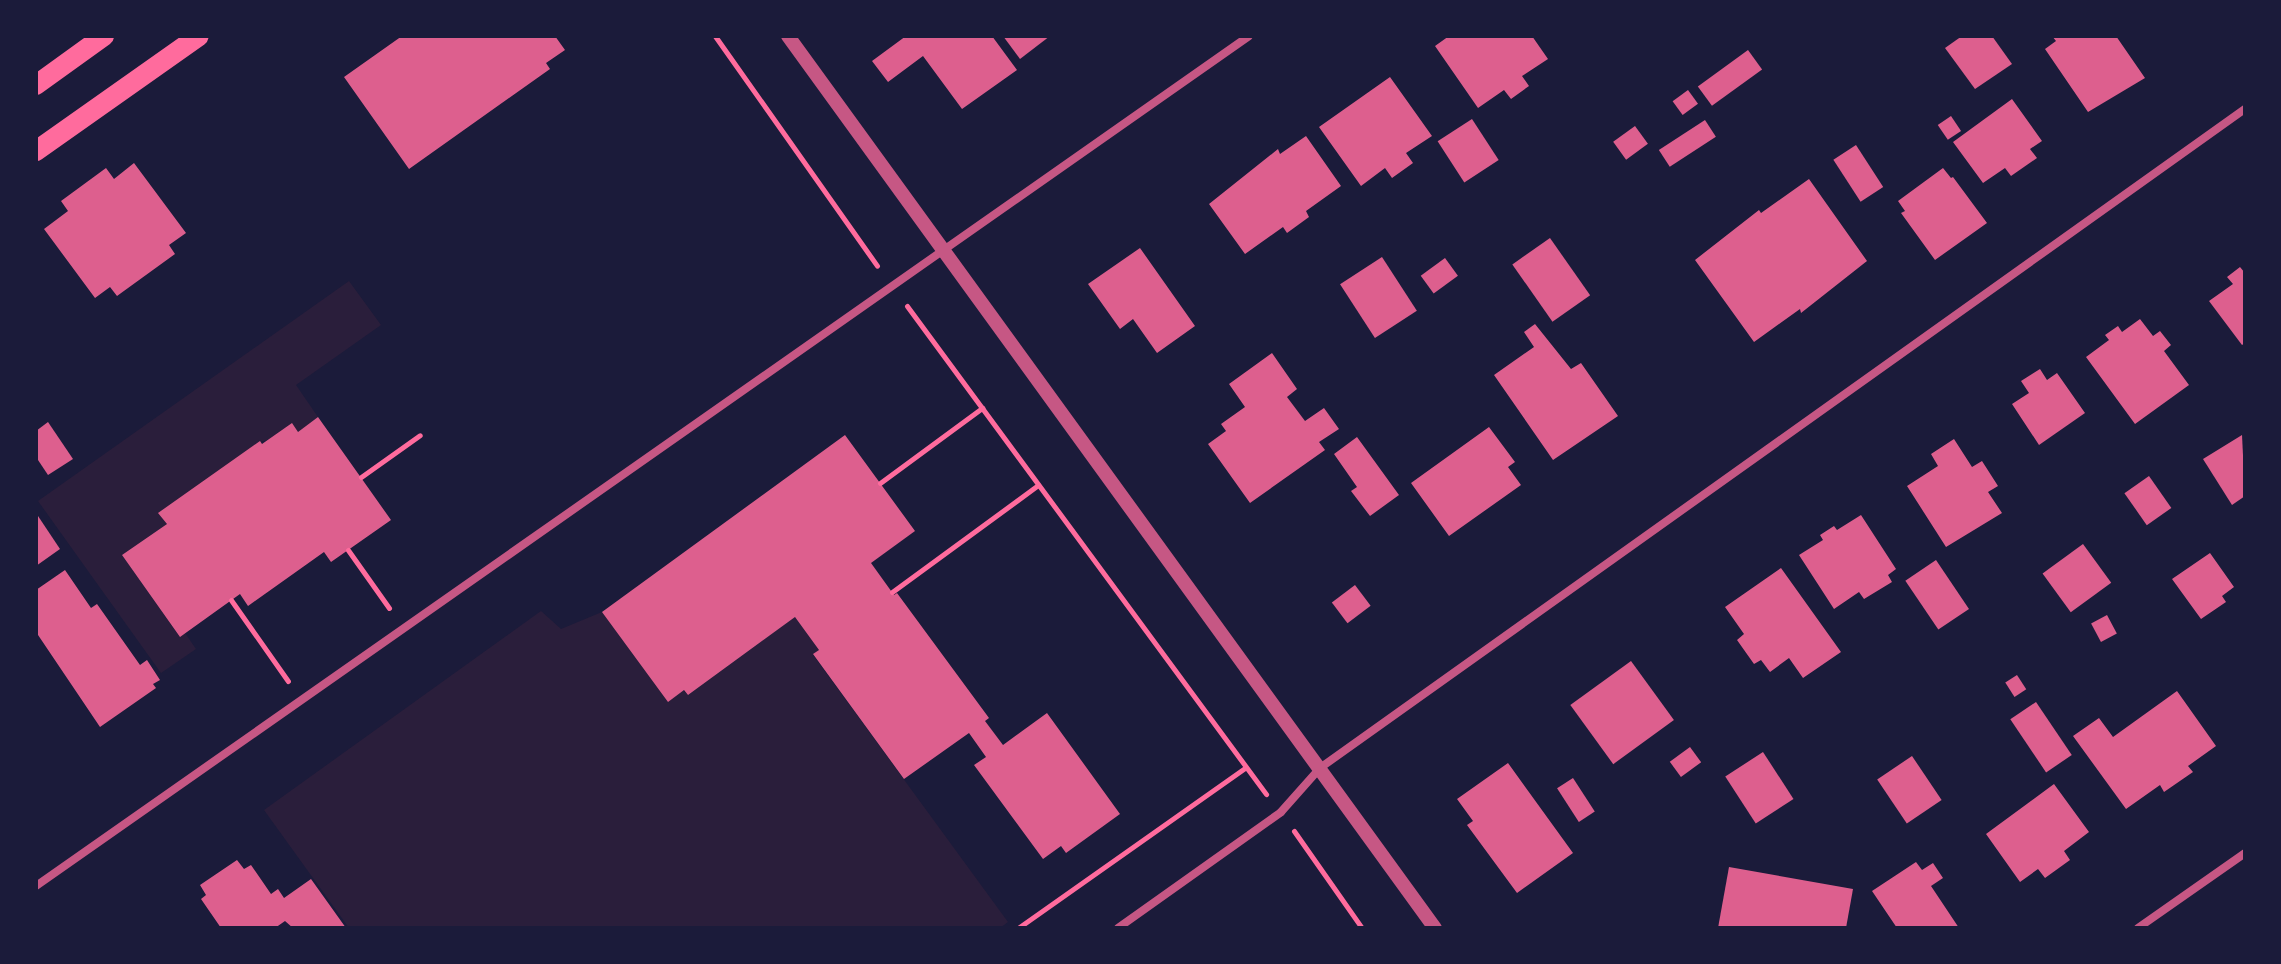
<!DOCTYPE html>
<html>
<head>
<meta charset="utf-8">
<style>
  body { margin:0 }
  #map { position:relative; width:2281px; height:964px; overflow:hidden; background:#1b1b3a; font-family:Commissioner,sans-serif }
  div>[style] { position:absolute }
  .green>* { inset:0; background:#2a1e3b }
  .building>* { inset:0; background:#dd5f8e; transform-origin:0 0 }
  .path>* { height:5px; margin:-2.5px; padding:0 2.5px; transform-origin:2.5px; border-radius:2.5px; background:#ff6b9d }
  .minor>* { height:8px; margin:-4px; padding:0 4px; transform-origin:4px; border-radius:4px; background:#c65784 }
  .tertiary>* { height:14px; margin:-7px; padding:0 7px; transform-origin:7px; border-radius:7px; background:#c65784 }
  .primary>* { height:20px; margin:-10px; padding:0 10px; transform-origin:10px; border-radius:10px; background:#ff6b9d }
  span { translate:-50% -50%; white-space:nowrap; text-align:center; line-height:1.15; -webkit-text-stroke:6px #1b1b3a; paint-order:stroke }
  .frame { position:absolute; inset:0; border:38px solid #1b1b3a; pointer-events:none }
</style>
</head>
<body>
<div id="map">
  <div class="green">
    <div style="clip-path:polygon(349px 281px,381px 325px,296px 385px,318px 417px,298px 432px,260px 442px,159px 514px,167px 524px,122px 555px,179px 636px,185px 633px,196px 649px,161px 673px,38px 501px)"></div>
    <div style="clip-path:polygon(541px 611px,561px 629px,602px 612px,688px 695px,795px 617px,819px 650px,813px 655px,1008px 922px,1000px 928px,349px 928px,264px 810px)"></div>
  </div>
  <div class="building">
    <div style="clip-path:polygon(402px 36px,555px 36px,565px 50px,546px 63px,550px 69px,409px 169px,344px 77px)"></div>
    <div style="clip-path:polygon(906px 36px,992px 36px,1017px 70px,962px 109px,923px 56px,888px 82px,872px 61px)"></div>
    <div style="clip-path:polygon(1003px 36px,1050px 36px,1020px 59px)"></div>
    <div style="clip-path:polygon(1449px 36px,1532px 36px,1548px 59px,1522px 76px,1529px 86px,1511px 99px,1504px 90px,1478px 108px,1435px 46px)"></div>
    <div style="clip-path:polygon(1962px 36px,1992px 36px,2012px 64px,1975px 89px,1945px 48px)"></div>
    <div style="clip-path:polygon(2052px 36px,2116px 36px,2145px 78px,2088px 112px,2045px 49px,2056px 41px)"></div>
    <div style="left:1748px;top:50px;width:24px;height:62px;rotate:54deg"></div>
    <div style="clip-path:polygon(1390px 77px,1432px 136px,1406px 153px,1413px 163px,1392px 178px,1385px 168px,1361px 186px,1319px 127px)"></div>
    <div style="left:1688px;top:90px;width:17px;height:19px;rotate:54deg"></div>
    <div style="clip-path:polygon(2012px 99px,2042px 141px,2030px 149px,2037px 158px,2011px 176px,2005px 168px,1983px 183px,1953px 142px)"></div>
    <div style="left:1951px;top:116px;width:18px;height:16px;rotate:56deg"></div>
    <div style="left:1472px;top:119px;width:49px;height:41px;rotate:57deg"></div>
    <div style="left:1705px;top:120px;width:20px;height:55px;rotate:57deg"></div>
    <div style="left:1635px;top:126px;width:22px;height:27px;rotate:54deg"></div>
    <div style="clip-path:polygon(1306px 136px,1341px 186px,1306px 211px,1309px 217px,1287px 233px,1283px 227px,1245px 254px,1209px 204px,1278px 149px,1280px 154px)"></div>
    <div style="left:1856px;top:145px;width:50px;height:27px;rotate:57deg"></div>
    <div style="clip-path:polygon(134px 163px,186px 233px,169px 245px,175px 254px,117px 296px,110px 287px,95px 298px,44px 229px,68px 211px,61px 201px,106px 168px,114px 179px)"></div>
    <div style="clip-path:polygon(1943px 168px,1951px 178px,1953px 177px,1987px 223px,1935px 260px,1901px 213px,1905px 211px,1898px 201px)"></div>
    <div style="clip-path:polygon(1809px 179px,1867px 261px,1801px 313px,1800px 309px,1754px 342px,1695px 260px,1759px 210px,1761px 213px)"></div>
    <div style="left:1550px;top:238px;width:70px;height:46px;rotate:55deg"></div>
    <div style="clip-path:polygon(1140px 248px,1195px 326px,1157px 353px,1133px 319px,1120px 329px,1088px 284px)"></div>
    <div style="left:1382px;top:257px;width:64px;height:50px;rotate:57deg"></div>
    <div style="left:1445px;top:258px;width:22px;height:30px;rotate:54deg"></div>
    <div style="clip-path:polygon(2240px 267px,2245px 273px,2245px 343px,2242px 345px,2209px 301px,2233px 284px,2227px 277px)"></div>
    <div style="clip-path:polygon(2140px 319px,2153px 336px,2160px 331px,2171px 345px,2164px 351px,2189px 385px,2135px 424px,2086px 357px,2109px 340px,2105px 335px,2118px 326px,2122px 332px)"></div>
    <div style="clip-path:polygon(1535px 324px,1571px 369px,1581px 363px,1618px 416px,1553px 460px,1494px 375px,1534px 347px,1524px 332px)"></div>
    <div style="clip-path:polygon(1272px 353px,1297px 389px,1287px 397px,1305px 421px,1324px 408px,1339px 429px,1319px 442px,1325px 450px,1250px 503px,1208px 444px,1226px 431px,1221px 424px,1245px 407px,1229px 384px)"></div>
    <div style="clip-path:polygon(2040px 369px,2047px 380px,2057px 373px,2085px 413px,2039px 445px,2012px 404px,2029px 393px,2021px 381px)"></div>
    <div style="clip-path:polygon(318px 417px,391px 520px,331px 562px,324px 552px,248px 606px,240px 594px,180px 637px,122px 555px,167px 524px,158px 513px,260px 441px,262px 444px,292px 423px,298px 432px)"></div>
    <div style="clip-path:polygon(48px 422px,73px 459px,48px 475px,36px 457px,36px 431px)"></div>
    <div style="clip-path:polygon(1489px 427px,1515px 462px,1508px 467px,1521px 485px,1449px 536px,1411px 483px)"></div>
    <div style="clip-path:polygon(845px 435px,915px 531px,871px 563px,894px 595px,897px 593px,989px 718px,985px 721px,1003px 745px,1047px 713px,1120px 814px,1066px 853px,1061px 846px,1043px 859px,974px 765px,986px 757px,969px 733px,904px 779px,813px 654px,819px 650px,795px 617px,688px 695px,684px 690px,668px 702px,602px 612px)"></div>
    <div style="clip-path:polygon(2242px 435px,2245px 496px,2232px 505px,2203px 459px)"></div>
    <div style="clip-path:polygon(1357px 437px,1399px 495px,1370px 516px,1351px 491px,1357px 487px,1334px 454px)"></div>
    <div style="clip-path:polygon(1954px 439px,1972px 467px,1982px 461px,1998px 486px,1988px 492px,2002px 513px,1946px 547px,1907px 486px,1938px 466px,1931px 454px)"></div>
    <div style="left:2149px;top:476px;width:39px;height:30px;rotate:55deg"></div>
    <div style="clip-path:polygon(36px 513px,60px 549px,36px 566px)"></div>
    <div style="clip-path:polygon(1861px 515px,1896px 569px,1888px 575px,1892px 582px,1864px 599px,1859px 592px,1834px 609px,1799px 555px,1823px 540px,1820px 535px,1834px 526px,1837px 530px)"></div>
    <div style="left:2083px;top:544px;width:48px;height:50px;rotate:54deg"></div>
    <div style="clip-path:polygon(2210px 553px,2234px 587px,2222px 596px,2226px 602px,2201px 619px,2172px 579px)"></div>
    <div style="left:1936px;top:560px;width:59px;height:37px;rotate:56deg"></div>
    <div style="clip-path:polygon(1781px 568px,1841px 652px,1803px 678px,1789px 658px,1770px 672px,1761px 660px,1754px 664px,1737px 640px,1744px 634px,1725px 607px)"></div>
    <div style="clip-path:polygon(65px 570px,91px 608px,97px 604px,140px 665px,147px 660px,160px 680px,153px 684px,156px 688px,100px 727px,36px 632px,36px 590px)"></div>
    <div style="left:1355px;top:585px;width:26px;height:29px;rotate:53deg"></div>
    <div style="left:2107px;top:615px;width:21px;height:18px;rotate:62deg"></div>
    <div style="left:1631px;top:661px;width:73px;height:75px;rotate:54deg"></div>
    <div style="left:2017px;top:675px;width:17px;height:14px;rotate:57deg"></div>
    <div style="clip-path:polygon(2177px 691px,2216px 746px,2188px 766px,2193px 772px,2164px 792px,2160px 785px,2126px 809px,2073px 736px,2099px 718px,2113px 737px)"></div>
    <div style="left:2036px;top:702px;width:64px;height:31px;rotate:56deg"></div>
    <div style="left:1690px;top:747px;width:19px;height:25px;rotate:54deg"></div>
    <div style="left:1763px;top:752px;width:56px;height:45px;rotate:57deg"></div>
    <div style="left:1912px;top:756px;width:53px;height:42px;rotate:56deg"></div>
    <div style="clip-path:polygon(1508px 763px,1573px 853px,1517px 893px,1467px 825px,1473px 821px,1457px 799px)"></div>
    <div style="left:1573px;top:778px;width:40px;height:19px;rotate:57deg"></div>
    <div style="clip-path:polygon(2054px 784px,2089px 832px,2064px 851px,2070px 860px,2045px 878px,2038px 869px,2020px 882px,1986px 834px)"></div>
    <div style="clip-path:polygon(237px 860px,244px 869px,251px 865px,271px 894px,278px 889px,284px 898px,311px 879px,346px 928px,293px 928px,285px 921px,275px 928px,221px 928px,201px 899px,206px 895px,200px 885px)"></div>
    <div style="clip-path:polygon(1916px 862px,1922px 870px,1933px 863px,1943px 878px,1931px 886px,1959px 928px,1897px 928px,1872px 891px)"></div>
    <div style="clip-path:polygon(1729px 867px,1853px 889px,1846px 928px,1718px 928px)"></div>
  </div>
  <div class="path">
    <div style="left:715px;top:36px;width:281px;rotate:54.8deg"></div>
    <div style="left:907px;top:306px;width:606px;rotate:53.66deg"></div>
    <div style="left:361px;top:477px;width:72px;rotate:-35.4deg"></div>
    <div style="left:880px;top:483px;width:127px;rotate:-36.3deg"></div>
    <div style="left:348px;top:550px;width:71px;rotate:54.7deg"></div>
    <div style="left:892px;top:592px;width:181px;rotate:-36.2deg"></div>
    <div style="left:231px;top:600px;width:99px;rotate:54.9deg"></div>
    <div style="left:1294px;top:831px;width:118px;rotate:55deg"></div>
    <div style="left:1018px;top:928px;width:278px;rotate:-35.2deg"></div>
  </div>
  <div class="minor">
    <div style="left:36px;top:886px;width:1481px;rotate:-35.02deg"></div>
    <div style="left:1118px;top:928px;width:200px;rotate:-35.4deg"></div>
    <div style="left:1281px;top:812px;width:59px;rotate:-48.4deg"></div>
    <div style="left:1320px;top:768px;width:1136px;rotate:-35.47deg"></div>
    <div style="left:2138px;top:928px;width:131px;rotate:-35deg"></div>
  </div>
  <div class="tertiary">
    <div style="left:788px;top:36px;width:1102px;rotate:54.05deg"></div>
  </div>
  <div class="primary">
    <div style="left:36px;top:85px;width:84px;rotate:-35.8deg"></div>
    <div style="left:36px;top:151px;width:199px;rotate:-35.2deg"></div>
  </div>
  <div class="frame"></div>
</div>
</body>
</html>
